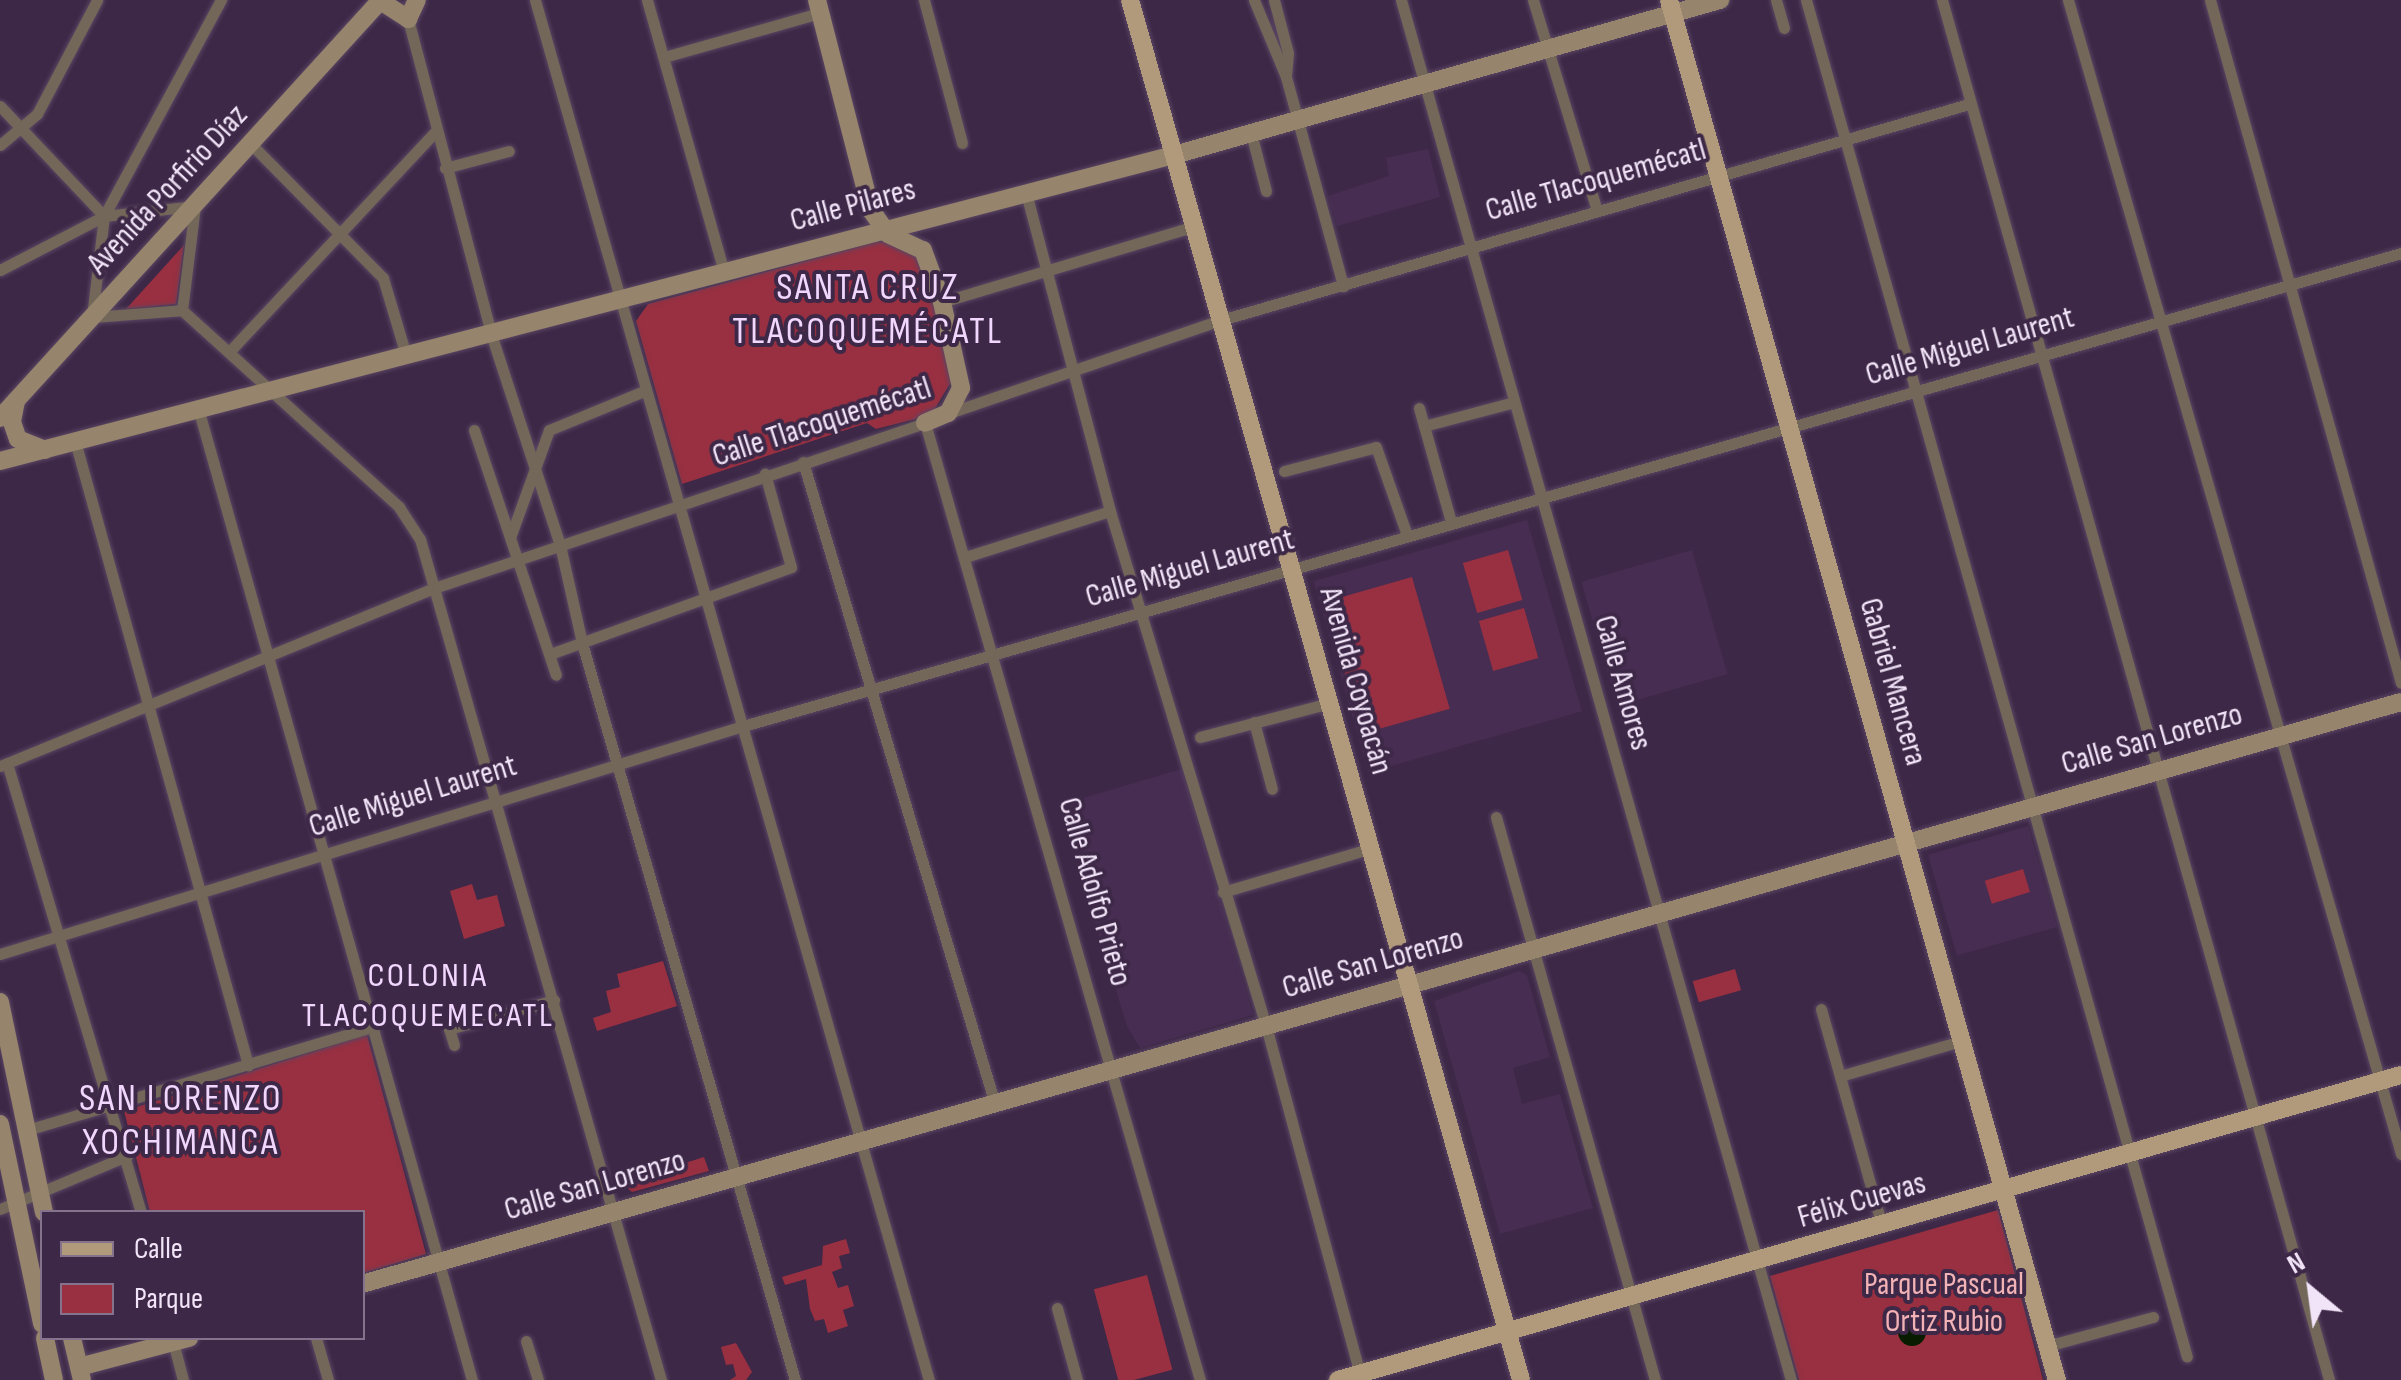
<!DOCTYPE html>
<html>
<head>
<meta charset="utf-8">
<style>
  body { margin:0 }
  #map { position:relative; width:2401px; height:1380px; overflow:hidden; background:#3d2847; font-family:"Sofia Sans Condensed",sans-serif }
  div>[style] { position:absolute }
  .built>* { inset:0; background:#472d52; transform-origin:0 0 }
  .green>* { inset:0; background:#983041; transform-origin:0 0 }
  .water>* { inset:0; background:#081c00 }
  .round { border-radius:50% }
  .roads { filter:drop-shadow(0 0 2px #5a4663) drop-shadow(0 0 2px #5a4663) }
  .street>* { height:11px; margin:-5.5px; padding:0 5.5px; transform-origin:5.5px; border-radius:5.5px; background:#726758 }
  .secondary>* { height:18px; margin:-9px; padding:0 9px; transform-origin:9px; border-radius:9px; background:#96846c }
  .primary>* { height:18px; margin:-9px; padding:0 9px; transform-origin:9px; border-radius:9px; background:#b19a7b }
  span { translate:-50% -50%; white-space:nowrap; text-align:center; line-height:1.15; -webkit-text-stroke:8px #3d2847; paint-order:stroke }
  .street-label { font-size:32px; color:#f2e4f8 }
  .park-label { font-size:32px; color:#f2b2b6 }
  .neighbourhood-label { font-size:35px; color:#f1d7fe; letter-spacing:2.5px }
  .quarter-label { font-size:38px; color:#f1d7fe; letter-spacing:2.5px }
  .legend { position:absolute; left:40px; top:1210px; width:325px; height:130px; box-sizing:border-box; background:#3d2847; border:2px solid #85738e; margin:0; padding:12px 18px; list-style:none; font-size:30px; color:#f2e4f8 }
  .legend li { display:flex; align-items:center; gap:20px; height:50px }
  .legend b { width:50px; border:2px solid #85738e }
  .north { position:absolute; left:2261px; top:1240px; width:100px; height:100px; -webkit-text-stroke:8px #3d2847; paint-order:stroke; rotate:331deg; font-size:28px; font-weight:700; line-height:40px; text-align:center; color:#f2e4f8 }
  .north::after { content:''; display:block; margin:auto; width:35px; height:45px; background:#f2e4f8; clip-path:polygon(50% 0,100% 100%,50% 72%,0 100%) }
</style>
</head>
<body>
<div id="map">
  <div class="built">
    <div style="clip-path:polygon(1428px 149px,1440px 197px,1337px 226px,1328px 196px,1389px 176px,1386px 158px)"></div>
    <div style="left:1527px;top:520px;width:199px;height:222px;rotate:74deg"></div>
    <div style="left:1692px;top:550px;width:129px;height:115px;rotate:74deg"></div>
    <div style="clip-path:polygon(1182px 769px,1253px 1015px,1140px 1048px,1127px 1026px,1059px 805px)"></div>
    <div style="left:2028px;top:826px;width:105px;height:104px;rotate:74deg"></div>
    <div style="clip-path:polygon(1519px 971px,1527px 975px,1550px 1057px,1513px 1068px,1522px 1104px,1560px 1094px,1593px 1208px,1500px 1234px,1434px 1001px)"></div>
  </div>
  <div class="green">
    <div style="clip-path:polygon(876px 242px,912px 243px,932px 296px,954px 377px,931px 415px,876px 429px,867px 423px,682px 484px,636px 321px,648px 304px)"></div>
    <div style="clip-path:polygon(184px 245px,176px 304px,126px 309px)"></div>
    <div style="left:1508px;top:550px;width:52px;height:47px;rotate:74deg"></div>
    <div style="left:1412px;top:577px;width:137px;height:91px;rotate:74deg"></div>
    <div style="left:1524px;top:608px;width:52px;height:47px;rotate:74deg"></div>
    <div style="left:2023px;top:869px;width:24px;height:40px;rotate:73deg"></div>
    <div style="clip-path:polygon(472px 884px,477px 900px,497px 895px,505px 926px,464px 939px,450px 891px)"></div>
    <div style="clip-path:polygon(663px 961px,677px 1006px,597px 1031px,593px 1018px,611px 1012px,606px 991px,620px 987px,617px 974px)"></div>
    <div style="left:1735px;top:969px;width:22px;height:44px;rotate:74deg"></div>
    <div style="clip-path:polygon(367px 1035px,426px 1254px,363px 1273px,362px 1212px,150px 1212px,124px 1111px)"></div>
    <div style="clip-path:polygon(704px 1157px,709px 1171px,632px 1192px,622px 1183px)"></div>
    <div style="clip-path:polygon(1998px 1210px,2043px 1380px,1799px 1380px,1770px 1276px)"></div>
    <div style="clip-path:polygon(846px 1239px,850px 1253px,839px 1256px,842px 1268px,832px 1272px,838px 1288px,848px 1285px,854px 1306px,843px 1310px,848px 1326px,828px 1333px,824px 1319px,815px 1321px,810px 1309px,806px 1279px,785px 1285px,782px 1277px,822px 1265px,823px 1246px)"></div>
    <div style="left:1147px;top:1275px;width:98px;height:55px;rotate:75deg"></div>
    <div style="clip-path:polygon(736px 1343px,752px 1372px,746px 1380px,730px 1380px,736px 1376px,733px 1364px,726px 1365px,721px 1347px)"></div>
  </div>
  <div class="water">
    <div class="round" style="left:1898px;top:1318px;width:28px;height:28px"></div>
  </div>
  <div class="roads">
    <div class="street">
      <div style="left:535px;top:0;width:1435px;rotate:74.07deg"></div>
      <div style="left:647px;top:0;width:284px;rotate:74.2deg"></div>
      <div style="left:924px;top:0;width:148px;rotate:75.1deg"></div>
      <div style="left:1254px;top:0;width:83px;rotate:67.4deg"></div>
      <div style="left:1274px;top:0;width:55px;rotate:75.2deg"></div>
      <div style="left:1288px;top:53px;width:24px;rotate:95deg"></div>
      <div style="left:1286px;top:77px;width:217px;rotate:74.7deg"></div>
      <div style="left:1401px;top:0;width:1434px;rotate:74.22deg"></div>
      <div style="left:1533px;top:0;width:220px;rotate:73.1deg"></div>
      <div style="left:1776px;top:0;width:29px;rotate:74deg"></div>
      <div style="left:1806px;top:0;width:1409px;rotate:74.32deg"></div>
      <div style="left:1942px;top:0;width:1433px;rotate:74.33deg"></div>
      <div style="left:2068px;top:0;width:1201px;rotate:73.9deg"></div>
      <div style="left:2210px;top:0;width:709px;rotate:74.38deg"></div>
      <div style="left:408px;top:19px;width:326px;rotate:75.2deg"></div>
      <div style="left:491px;top:334px;width:222px;rotate:71.9deg"></div>
      <div style="left:560px;top:545px;width:100px;rotate:77.3deg"></div>
      <div style="left:582px;top:643px;width:767px;rotate:73.88deg"></div>
      <div style="left:664px;top:57px;width:162px;rotate:-15.8deg"></div>
      <div style="left:0;top:106px;width:151px;rotate:46.6deg"></div>
      <div style="left:1251px;top:133px;width:60px;rotate:75.5deg"></div>
      <div style="left:251px;top:144px;width:188px;rotate:45.4deg"></div>
      <div style="left:383px;top:278px;width:80px;rotate:73.4deg"></div>
      <div style="left:0;top:145px;width:48px;rotate:-40deg"></div>
      <div style="left:37px;top:114px;width:129px;rotate:-62.2deg"></div>
      <div style="left:445px;top:168px;width:66px;rotate:-14.9deg"></div>
      <div style="left:1026px;top:193px;width:329px;rotate:75.2deg"></div>
      <div style="left:1110px;top:511px;width:538px;rotate:73.15deg"></div>
      <div style="left:1266px;top:1026px;width:360px;rotate:74.9deg"></div>
      <div style="left:104px;top:216px;width:102px;rotate:96.8deg"></div>
      <div style="left:92px;top:317px;width:90px;rotate:-4.4deg"></div>
      <div style="left:182px;top:310px;width:293px;rotate:42.2deg"></div>
      <div style="left:399px;top:507px;width:38px;rotate:57deg"></div>
      <div style="left:420px;top:539px;width:875px;rotate:74.01deg"></div>
      <div style="left:104px;top:216px;width:92px;rotate:-6.3deg"></div>
      <div style="left:195px;top:206px;width:105px;rotate:97.1deg"></div>
      <div style="left:0;top:270px;width:117px;rotate:-27.4deg"></div>
      <div style="left:104px;top:216px;width:246px;rotate:-61.6deg"></div>
      <div style="left:942px;top:302px;width:264px;rotate:-16.7deg"></div>
      <div style="left:229px;top:352px;width:301px;rotate:-46.9deg"></div>
      <div style="left:198px;top:408px;width:1010px;rotate:74.26deg"></div>
      <div style="left:1419px;top:408px;width:118px;rotate:74.3deg"></div>
      <div style="left:949px;top:413px;width:287px;rotate:-18.9deg"></div>
      <div style="left:1221px;top:320px;width:779px;rotate:-16.11deg"></div>
      <div style="left:1424px;top:426px;width:93px;rotate:-14.9deg"></div>
      <div style="left:474px;top:430px;width:258px;rotate:71.5deg"></div>
      <div style="left:75px;top:441px;width:648px;rotate:74.5deg"></div>
      <div style="left:803px;top:462px;width:670px;rotate:73.35deg"></div>
      <div style="left:1284px;top:471px;width:95px;rotate:-14.6deg"></div>
      <div style="left:1376px;top:447px;width:93px;rotate:70.6deg"></div>
      <div style="left:511px;top:535px;width:112px;rotate:-70.1deg"></div>
      <div style="left:549px;top:430px;width:103px;rotate:-22.3deg"></div>
      <div style="left:965px;top:557px;width:152px;rotate:-17.6deg"></div>
      <div style="left:550px;top:654px;width:256px;rotate:-19.8deg"></div>
      <div style="left:791px;top:567px;width:97px;rotate:-105.6deg"></div>
      <div style="left:1254px;top:722px;width:69px;rotate:75deg"></div>
      <div style="left:1200px;top:737px;width:134px;rotate:-14.7deg"></div>
      <div style="left:7px;top:763px;width:469px;rotate:73.4deg"></div>
      <div style="left:0;top:766px;width:472px;rotate:-22.3deg"></div>
      <div style="left:437px;top:587px;width:515px;rotate:-18.58deg"></div>
      <div style="left:925px;top:423px;width:996px;rotate:73.97deg"></div>
      <div style="left:1496px;top:817px;width:585px;rotate:74.23deg"></div>
      <div style="left:1223px;top:892px;width:155px;rotate:-16.5deg"></div>
      <div style="left:0;top:954px;width:777px;rotate:-17.06deg"></div>
      <div style="left:743px;top:726px;width:1724px;rotate:-15.92deg"></div>
      <div style="left:1821px;top:1009px;width:225px;rotate:74.3deg"></div>
      <div style="left:454px;top:1045px;width:17px;rotate:-107deg"></div>
      <div style="left:449px;top:1029px;width:109px;rotate:-15.4deg"></div>
      <div style="left:1840px;top:1076px;width:126px;rotate:-16.1deg"></div>
      <div style="left:27px;top:1130px;width:363px;rotate:-16.6deg"></div>
      <div style="left:0;top:1209px;width:138px;rotate:-22.7deg"></div>
      <div style="left:1057px;top:1308px;width:75px;rotate:74.5deg"></div>
      <div style="left:172px;top:1338px;width:43px;rotate:75.3deg"></div>
      <div style="left:316px;top:1338px;width:44px;rotate:74.1deg"></div>
      <div style="left:526px;top:1341px;width:41px;rotate:72.9deg"></div>
      <div style="left:2047px;top:1346px;width:110px;rotate:-15.3deg"></div>
    </div>
    <div class="secondary">
      <div style="left:379px;top:0;width:35px;rotate:33deg"></div>
      <div style="left:408px;top:19px;width:21px;rotate:-65deg"></div>
      <div style="left:817px;top:0;width:217px;rotate:75.6deg"></div>
      <div style="left:871px;top:210px;width:29px;rotate:55deg"></div>
      <div style="left:888px;top:234px;width:38px;rotate:25deg"></div>
      <div style="left:923px;top:250px;width:55px;rotate:69.9deg"></div>
      <div style="left:942px;top:302px;width:88px;rotate:77.5deg"></div>
      <div style="left:961px;top:388px;width:28px;rotate:117deg"></div>
      <div style="left:948px;top:413px;width:25px;rotate:157deg"></div>
      <div style="left:16px;top:401px;width:21px;rotate:101deg"></div>
      <div style="left:12px;top:422px;width:18px;rotate:71deg"></div>
      <div style="left:18px;top:439px;width:29px;rotate:22deg"></div>
      <div style="left:0;top:418px;width:564px;rotate:-47.66deg"></div>
      <div style="left:0;top:461px;width:1213px;rotate:-14.61deg"></div>
      <div style="left:1174px;top:155px;width:568px;rotate:-15.85deg"></div>
      <div style="left:0;top:1002px;width:215px;rotate:78.2deg"></div>
      <div style="left:0;top:1124px;width:204px;rotate:78.1deg"></div>
      <div style="left:362px;top:1284px;width:2120px;rotate:-15.93deg"></div>
      <div style="left:45px;top:1338px;width:43px;rotate:77.9deg"></div>
      <div style="left:72px;top:1338px;width:43px;rotate:76.6deg"></div>
      <div style="left:79px;top:1367px;width:114px;rotate:-14.8deg"></div>
    </div>
    <div class="primary">
      <div style="left:1130px;top:0;width:1434px;rotate:74.18deg"></div>
      <div style="left:1669px;top:0;width:1434px;rotate:74.3deg"></div>
      <div style="left:1338px;top:1380px;width:1106px;rotate:-16.01deg"></div>
    </div>
  </div>
  <div class="street-label">
    <span style="left:1596px;top:181px;rotate:-16deg">Calle Tlacoquemécatl</span>
    <span style="left:168px;top:190px;rotate:-47deg">Avenida Porfirio Díaz</span>
    <span style="left:853px;top:206px;rotate:-15deg">Calle Pilares</span>
    <span style="left:1970px;top:347px;rotate:-16deg">Calle Miguel Laurent</span>
    <span style="left:822px;top:423px;rotate:-18deg">Calle Tlacoquemécatl</span>
    <span style="left:1190px;top:569px;rotate:-16deg">Calle Miguel Laurent</span>
    <span style="left:1355px;top:681px;rotate:74deg">Avenida Coyoacán</span>
    <span style="left:1892px;top:682px;rotate:74deg">Gabriel Mancera</span>
    <span style="left:1622px;top:683px;rotate:74deg">Calle Amores</span>
    <span style="left:2152px;top:740px;rotate:-16deg">Calle San Lorenzo</span>
    <span style="left:413px;top:797px;rotate:-17deg">Calle Miguel Laurent</span>
    <span style="left:1094px;top:892px;rotate:74deg">Calle Adolfo Prieto</span>
    <span style="left:1373px;top:964px;rotate:-16deg">Calle San Lorenzo</span>
    <span style="left:595px;top:1186px;rotate:-16deg">Calle San Lorenzo</span>
    <span style="left:1862px;top:1201px;rotate:-16deg">Félix Cuevas</span>
  </div>
  <div class="park-label">
    <span style="left:1944px;top:1304px">Parque Pascual<br>Ortiz Rubio</span>
  </div>
  <div class="neighbourhood-label">
    <span style="left:428px;top:996px">COLONIA<br>TLACOQUEMECATL</span>
  </div>
  <div class="quarter-label">
    <span style="left:868px;top:310px">SANTA CRUZ<br>TLACOQUEMÉCATL</span>
    <span style="left:181px;top:1121px">SAN LORENZO<br>XOCHIMANCA</span>
  </div>
  <ul class="legend">
  <li><b style="height:12px;background:#b19a7b"></b>Calle</li>
  <li><b style="height:28px;background:#983041"></b>Parque</li>
  </ul>
  <div class="north">N</div>
</div>
</body>
</html>
